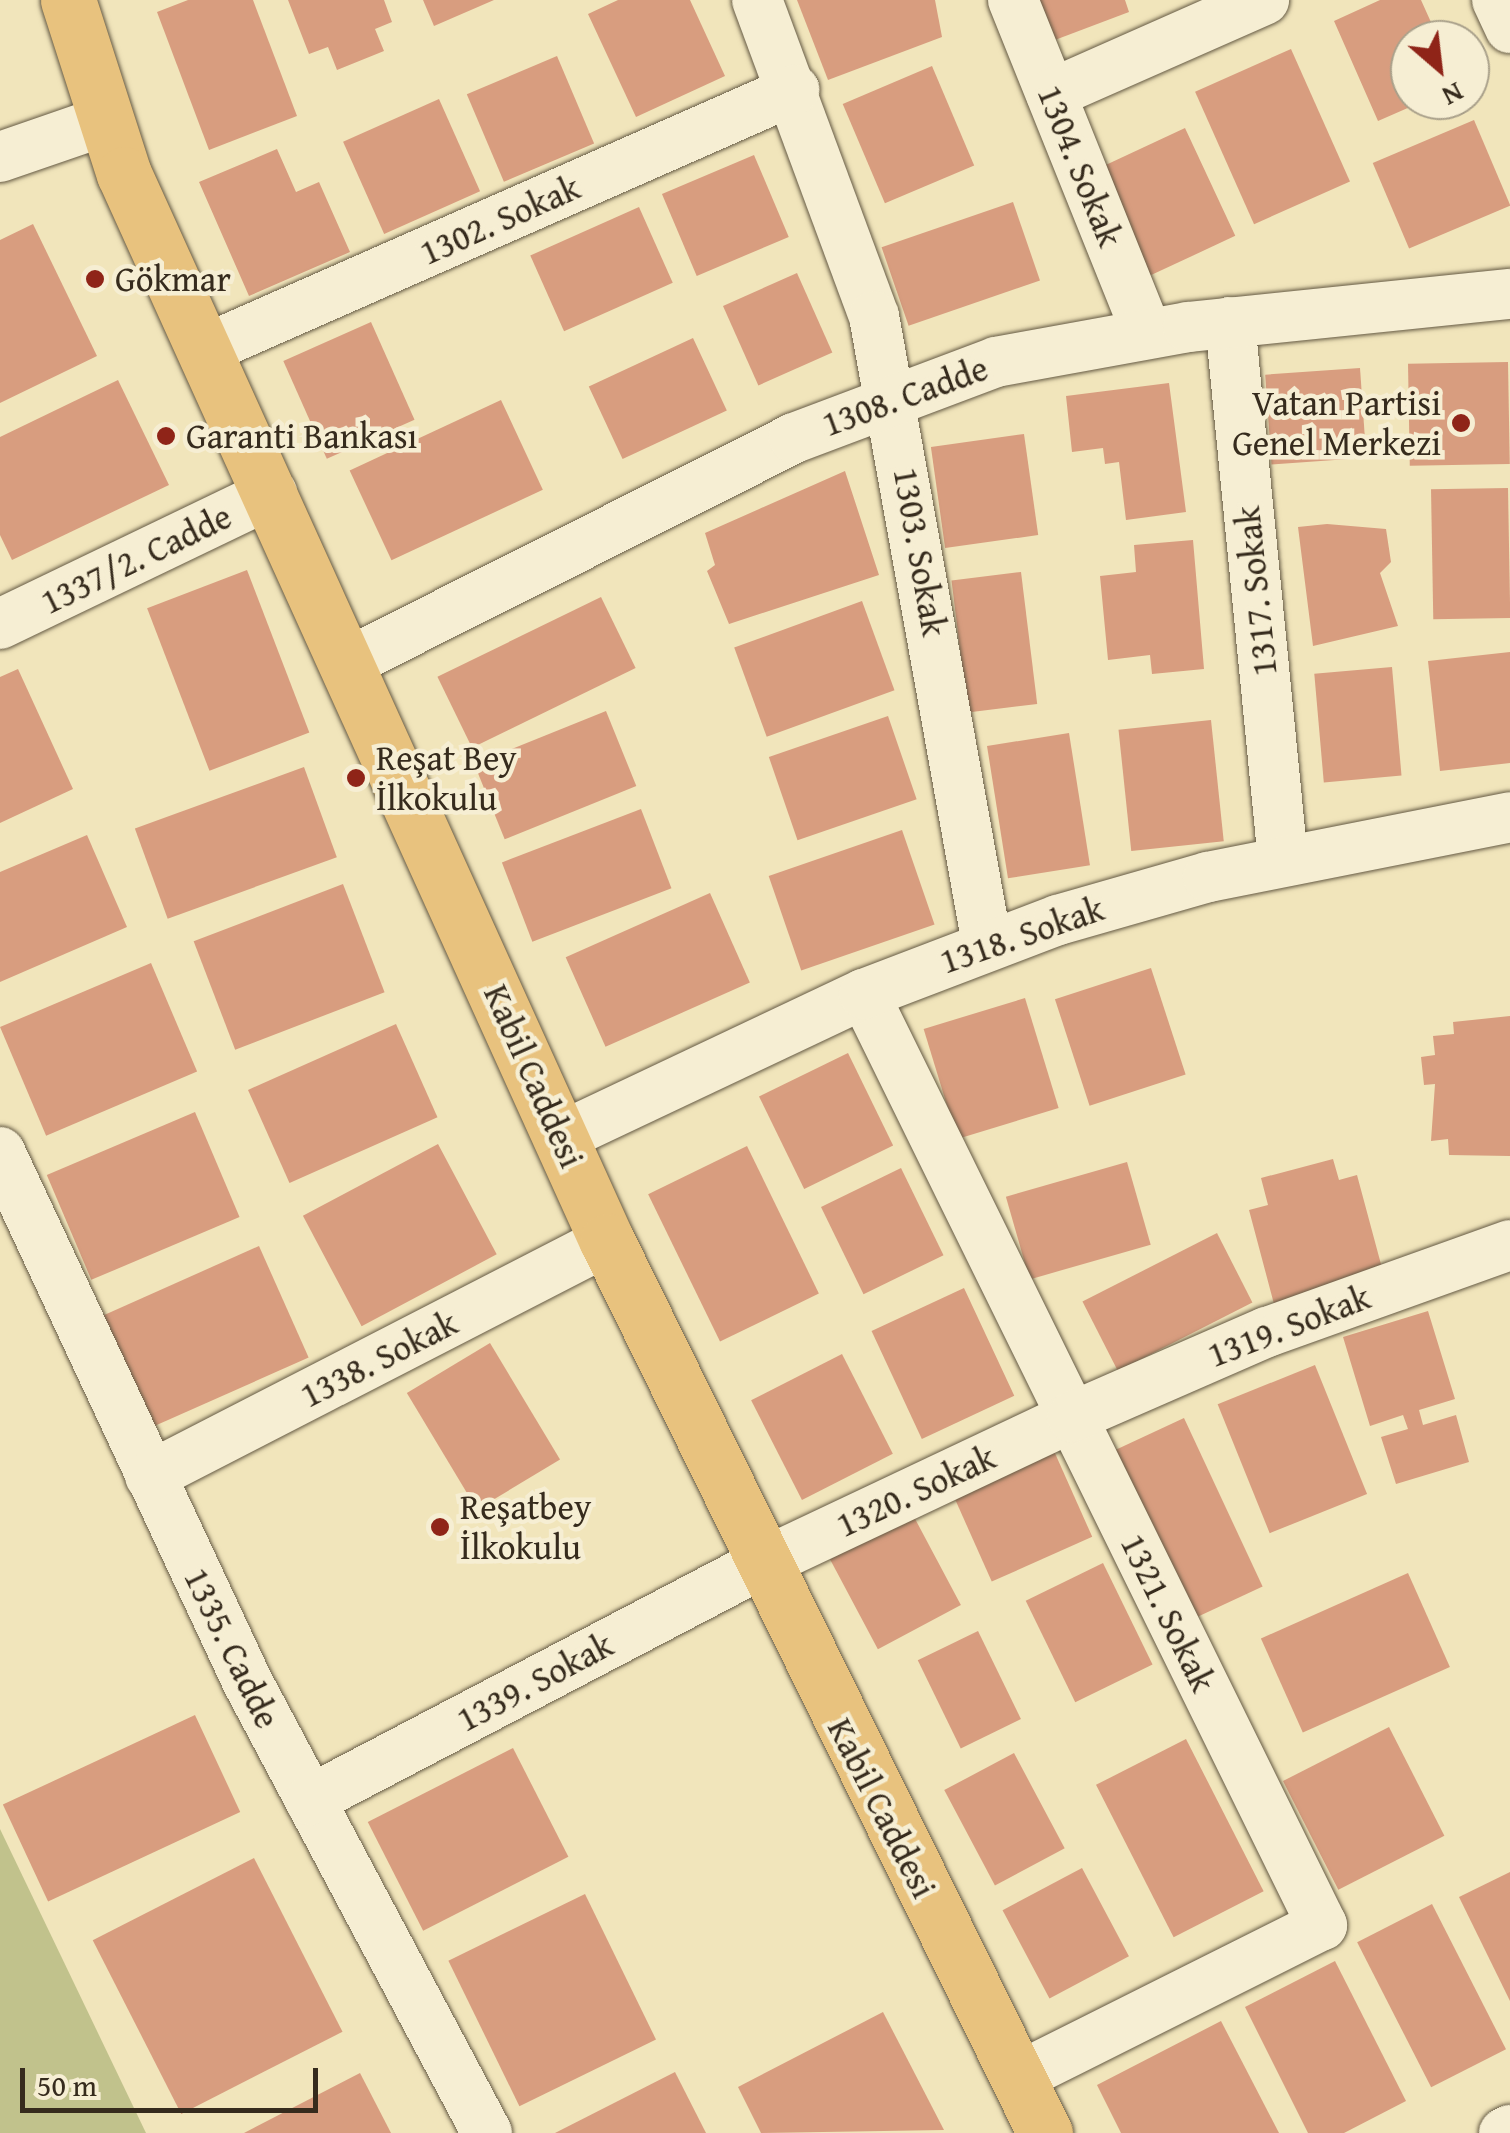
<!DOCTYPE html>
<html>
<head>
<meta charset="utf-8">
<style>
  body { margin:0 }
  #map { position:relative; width:1510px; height:2133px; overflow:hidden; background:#f1e5bb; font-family:"Gentium Book Plus",serif }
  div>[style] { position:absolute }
  .green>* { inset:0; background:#c1c28c }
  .building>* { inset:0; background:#d89d7f; transform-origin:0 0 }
  .roads { filter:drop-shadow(0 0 2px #655a44) drop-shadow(0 0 2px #655a44) }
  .minor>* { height:50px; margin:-25px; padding:0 25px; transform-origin:25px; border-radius:25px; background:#f6eed3 }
  .major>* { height:55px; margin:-27.5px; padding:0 27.5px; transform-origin:27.5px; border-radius:27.5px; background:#e8c27e }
  .dots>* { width:28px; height:28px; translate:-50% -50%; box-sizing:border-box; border:5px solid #f6eed3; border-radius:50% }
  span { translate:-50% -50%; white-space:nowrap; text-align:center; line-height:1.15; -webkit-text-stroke:9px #f6eed3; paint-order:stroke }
  .street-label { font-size:35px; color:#362b1d }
  .poi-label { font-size:35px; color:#362b1d }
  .left { translate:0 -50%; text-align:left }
  .right { translate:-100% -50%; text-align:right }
  .north { position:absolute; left:1390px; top:20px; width:100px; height:100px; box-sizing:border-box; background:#f6eed3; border:2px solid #a9a08a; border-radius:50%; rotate:152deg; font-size:28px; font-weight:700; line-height:40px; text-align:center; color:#362b1d }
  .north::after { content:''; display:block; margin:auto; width:35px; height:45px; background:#8f2418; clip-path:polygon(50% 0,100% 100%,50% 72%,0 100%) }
  .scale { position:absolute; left:20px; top:2068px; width:298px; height:45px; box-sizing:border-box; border:5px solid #362b1d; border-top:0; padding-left:12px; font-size:30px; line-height:35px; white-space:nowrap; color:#362b1d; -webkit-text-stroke:8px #f6eed3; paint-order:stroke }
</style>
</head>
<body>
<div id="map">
  <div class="green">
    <div style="clip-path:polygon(0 1829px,146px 2133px,0 2133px)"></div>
  </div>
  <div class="building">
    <div style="clip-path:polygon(188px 0,253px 0,297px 116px,209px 150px,157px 12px)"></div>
    <div style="clip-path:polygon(288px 0,384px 0,392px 22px,375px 29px,384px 51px,337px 70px,328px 47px,309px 54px)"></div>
    <div style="clip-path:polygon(423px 0,494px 0,434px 26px)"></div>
    <div style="clip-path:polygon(618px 0,690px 0,725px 76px,636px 117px,588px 14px)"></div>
    <div style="clip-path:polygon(797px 0,935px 0,942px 37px,828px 80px)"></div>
    <div style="clip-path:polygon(1022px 0,1125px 0,1129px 12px,1039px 46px)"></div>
    <div style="clip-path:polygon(1380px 0,1421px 0,1439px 40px,1410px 40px,1410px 100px,1426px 100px,1378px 121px,1334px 21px)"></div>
    <div style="left:1291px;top:49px;width:145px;height:105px;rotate:66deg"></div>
    <div style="left:557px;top:56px;width:95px;height:98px;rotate:67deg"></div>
    <div style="left:932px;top:66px;width:108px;height:97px;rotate:67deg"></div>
    <div style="left:439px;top:99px;width:101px;height:105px;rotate:66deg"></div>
    <div style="left:1474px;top:120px;width:93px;height:110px;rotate:67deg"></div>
    <div style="left:1185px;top:128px;width:119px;height:94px;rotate:65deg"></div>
    <div style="clip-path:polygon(277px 149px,296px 192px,319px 182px,350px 252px,249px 296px,199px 182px)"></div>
    <div style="left:754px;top:155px;width:89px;height:100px;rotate:67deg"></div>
    <div style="left:1013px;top:202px;width:83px;height:139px;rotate:71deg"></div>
    <div style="left:639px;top:207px;width:83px;height:119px;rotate:66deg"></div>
    <div style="clip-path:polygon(33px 224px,97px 356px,0 403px,0 240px)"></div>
    <div style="left:797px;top:273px;width:87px;height:81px;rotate:66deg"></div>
    <div style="left:371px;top:322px;width:107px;height:96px;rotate:66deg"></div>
    <div style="left:693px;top:338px;width:80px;height:115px;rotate:65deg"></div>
    <div style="left:1508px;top:362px;width:102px;height:100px;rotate:89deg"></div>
    <div style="left:1360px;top:368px;width:90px;height:95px;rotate:86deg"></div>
    <div style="clip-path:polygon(118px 380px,169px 485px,12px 560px,0 535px,0 437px)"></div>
    <div style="clip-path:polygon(1169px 383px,1186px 512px,1126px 520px,1119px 462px,1105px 464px,1103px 448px,1072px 452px,1066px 396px)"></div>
    <div style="left:501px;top:400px;width:99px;height:167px;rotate:65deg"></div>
    <div style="left:1024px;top:434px;width:102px;height:94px;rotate:82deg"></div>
    <div style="clip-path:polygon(845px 471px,879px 575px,729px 624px,707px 571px,715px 565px,705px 533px)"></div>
    <div style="left:1508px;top:488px;width:130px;height:77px;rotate:89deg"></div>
    <div style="clip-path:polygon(1327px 524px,1386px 529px,1391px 562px,1380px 573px,1398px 626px,1313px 646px,1298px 527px)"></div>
    <div style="clip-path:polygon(1193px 540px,1204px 669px,1152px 674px,1150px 655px,1108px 660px,1100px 576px,1136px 572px,1134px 545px)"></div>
    <div style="left:247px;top:570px;width:174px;height:107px;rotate:69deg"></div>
    <div style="left:1021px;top:572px;width:133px;height:70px;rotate:83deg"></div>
    <div style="left:601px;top:597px;width:79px;height:182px;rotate:64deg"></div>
    <div style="left:862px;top:601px;width:95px;height:136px;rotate:70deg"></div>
    <div style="clip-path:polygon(1510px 652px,1510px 763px,1440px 771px,1428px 661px)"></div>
    <div style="left:1392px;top:667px;width:109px;height:78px;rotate:85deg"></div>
    <div style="clip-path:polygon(18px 669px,73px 789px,0 823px,0 677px)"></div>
    <div style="left:606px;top:711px;width:81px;height:142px;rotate:68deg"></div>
    <div style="left:888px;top:716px;width:88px;height:126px;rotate:71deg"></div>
    <div style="left:1211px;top:720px;width:122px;height:93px;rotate:84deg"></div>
    <div style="left:1069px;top:733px;width:134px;height:83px;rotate:81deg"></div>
    <div style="left:304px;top:767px;width:96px;height:180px;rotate:70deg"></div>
    <div style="left:641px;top:809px;width:85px;height:149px;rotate:69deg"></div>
    <div style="left:902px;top:830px;width:100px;height:141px;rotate:71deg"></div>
    <div style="clip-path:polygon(87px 835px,127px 927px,0 982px,0 872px)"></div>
    <div style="left:343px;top:884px;width:116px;height:160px;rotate:69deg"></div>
    <div style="left:710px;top:893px;width:98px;height:158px;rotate:66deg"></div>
    <div style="left:151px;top:963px;width:118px;height:164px;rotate:67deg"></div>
    <div style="left:1151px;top:968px;width:112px;height:101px;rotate:72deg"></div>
    <div style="left:1025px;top:998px;width:115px;height:106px;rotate:73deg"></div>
    <div style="clip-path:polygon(1510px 1016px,1510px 1156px,1449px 1155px,1448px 1139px,1431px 1141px,1435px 1084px,1424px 1085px,1421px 1057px,1435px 1055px,1433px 1036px,1454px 1034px,1453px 1022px)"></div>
    <div style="left:396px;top:1024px;width:102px;height:162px;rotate:66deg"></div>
    <div style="left:848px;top:1053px;width:103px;height:99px;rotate:64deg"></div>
    <div style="left:195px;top:1112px;width:114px;height:161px;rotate:67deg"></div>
    <div style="left:438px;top:1144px;width:125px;height:153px;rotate:62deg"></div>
    <div style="left:747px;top:1146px;width:164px;height:110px;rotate:64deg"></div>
    <div style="clip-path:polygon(1333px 1159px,1339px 1180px,1357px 1175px,1382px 1268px,1274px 1304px,1249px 1210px,1268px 1205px,1261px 1178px)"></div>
    <div style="left:1127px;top:1162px;width:86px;height:126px;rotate:74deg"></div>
    <div style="left:901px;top:1168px;width:97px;height:89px;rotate:64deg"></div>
    <div style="left:1217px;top:1233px;width:78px;height:151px;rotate:63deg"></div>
    <div style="left:259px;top:1246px;width:122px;height:170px;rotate:66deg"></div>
    <div style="left:964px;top:1288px;width:119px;height:102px;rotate:65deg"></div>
    <div style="clip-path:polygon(1428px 1311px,1455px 1399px,1419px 1410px,1423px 1425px,1456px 1415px,1469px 1462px,1396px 1484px,1381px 1437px,1408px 1429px,1403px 1415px,1370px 1426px,1343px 1337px)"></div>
    <div style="left:490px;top:1343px;width:136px;height:97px;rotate:59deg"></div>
    <div style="left:842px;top:1354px;width:112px;height:102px;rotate:63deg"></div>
    <div style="left:1315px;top:1365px;width:139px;height:105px;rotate:68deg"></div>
    <div style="left:1184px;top:1418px;width:186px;height:77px;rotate:65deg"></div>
    <div style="left:1054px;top:1451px;width:94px;height:110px;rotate:66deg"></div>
    <div style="left:913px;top:1515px;width:102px;height:94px;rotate:62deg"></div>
    <div style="left:1103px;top:1563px;width:113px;height:86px;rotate:64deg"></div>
    <div style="left:1408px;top:1573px;width:103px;height:161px;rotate:66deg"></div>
    <div style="left:978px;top:1631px;width:98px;height:67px;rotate:64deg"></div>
    <div style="left:195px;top:1715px;width:107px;height:212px;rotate:65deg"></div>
    <div style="left:1389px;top:1727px;width:122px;height:119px;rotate:63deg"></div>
    <div style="left:1186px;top:1739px;width:171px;height:101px;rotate:63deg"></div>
    <div style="left:513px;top:1748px;width:122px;height:163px;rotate:63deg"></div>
    <div style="left:1014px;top:1753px;width:108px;height:79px;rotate:62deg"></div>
    <div style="left:254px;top:1858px;width:195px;height:181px;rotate:63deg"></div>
    <div style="left:1082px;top:1868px;width:100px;height:90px;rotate:62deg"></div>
    <div style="clip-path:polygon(1510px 1872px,1510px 2001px,1459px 1897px)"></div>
    <div style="left:585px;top:1894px;width:162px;height:152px;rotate:64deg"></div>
    <div style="left:1432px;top:1904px;width:163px;height:84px;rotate:63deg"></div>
    <div style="clip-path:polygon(1335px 1961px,1406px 2101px,1344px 2133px,1308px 2133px,1245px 2007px)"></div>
    <div style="clip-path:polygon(883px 2012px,944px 2130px,761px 2133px,738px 2087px)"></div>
    <div style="clip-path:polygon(1221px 2021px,1279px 2133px,1121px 2133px,1097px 2085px)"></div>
    <div style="clip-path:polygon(675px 2072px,706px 2133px,555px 2133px)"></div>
    <div style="clip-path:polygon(360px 2073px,391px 2133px,244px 2133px)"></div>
  </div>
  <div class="roads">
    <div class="minor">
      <div style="left:757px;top:0;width:337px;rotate:69.7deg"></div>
      <div style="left:874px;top:316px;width:638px;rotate:79.8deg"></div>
      <div style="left:1013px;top:0;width:359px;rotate:68.1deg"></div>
      <div style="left:1497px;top:0;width:31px;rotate:65deg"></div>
      <div style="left:1051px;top:94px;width:233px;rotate:-23.8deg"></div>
      <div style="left:0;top:157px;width:110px;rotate:-19.1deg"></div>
      <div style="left:1230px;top:322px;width:542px;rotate:84.38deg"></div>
      <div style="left:206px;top:349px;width:643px;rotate:-23.77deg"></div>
      <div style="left:0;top:624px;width:302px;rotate:-25.7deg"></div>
      <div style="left:349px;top:662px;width:498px;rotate:-26.7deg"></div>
      <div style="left:794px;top:438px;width:216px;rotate:-20.6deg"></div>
      <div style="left:996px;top:362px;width:195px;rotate:-10.3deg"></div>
      <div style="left:1188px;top:327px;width:324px;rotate:-5.9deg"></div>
      <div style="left:864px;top:994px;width:1038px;rotate:63.81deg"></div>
      <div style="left:1322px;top:1925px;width:341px;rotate:153.4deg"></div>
      <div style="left:561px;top:1137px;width:335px;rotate:-25.3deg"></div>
      <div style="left:864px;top:994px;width:208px;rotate:-20.9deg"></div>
      <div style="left:1058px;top:920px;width:156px;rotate:-16deg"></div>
      <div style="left:1208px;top:877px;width:308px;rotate:-11.2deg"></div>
      <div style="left:0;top:1152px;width:584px;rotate:64.97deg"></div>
      <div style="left:247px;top:1681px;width:512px;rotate:62.03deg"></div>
      <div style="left:150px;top:1476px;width:514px;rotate:-27.21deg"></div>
      <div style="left:310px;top:1800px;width:509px;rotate:-27.62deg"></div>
      <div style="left:761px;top:1564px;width:344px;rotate:-25.3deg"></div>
      <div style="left:1072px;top:1417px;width:213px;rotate:-23.6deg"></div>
      <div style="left:1267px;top:1332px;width:258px;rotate:-19.7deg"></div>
      <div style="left:1504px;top:2133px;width:7px;rotate:-27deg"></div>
    </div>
    <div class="major">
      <div style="left:68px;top:0;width:183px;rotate:72.2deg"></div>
      <div style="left:124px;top:174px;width:1171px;rotate:65.65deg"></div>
      <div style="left:607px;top:1241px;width:994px;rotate:63.85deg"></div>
    </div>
  </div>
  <div class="dots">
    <div style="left:95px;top:279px;background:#8f2418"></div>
    <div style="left:1461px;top:423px;background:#8f2418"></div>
    <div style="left:166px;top:436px;background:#8f2418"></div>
    <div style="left:356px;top:778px;background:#8f2418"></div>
    <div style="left:440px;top:1527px;background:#8f2418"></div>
  </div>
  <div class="street-label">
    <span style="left:1080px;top:166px;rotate:68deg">1304. Sokak</span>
    <span style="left:500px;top:220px;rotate:-24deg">1302. Sokak</span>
    <span style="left:905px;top:396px;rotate:-20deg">1308. Cadde</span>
    <span style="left:920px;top:552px;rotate:80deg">1303. Sokak</span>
    <span style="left:136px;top:559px;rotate:-26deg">1337/2. Cadde</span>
    <span style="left:1256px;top:591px;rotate:-96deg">1317. Sokak</span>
    <span style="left:1022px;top:935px;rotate:-19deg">1318. Sokak</span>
    <span style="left:534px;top:1076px;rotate:66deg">Kabil Caddesi</span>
    <span style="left:1289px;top:1326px;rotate:-21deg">1319. Sokak</span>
    <span style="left:379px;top:1359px;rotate:-27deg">1338. Sokak</span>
    <span style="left:916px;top:1491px;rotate:-25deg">1320. Sokak</span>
    <span style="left:1168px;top:1613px;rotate:64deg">1321. Sokak</span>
    <span style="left:232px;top:1648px;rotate:64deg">1335. Cadde</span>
    <span style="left:535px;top:1682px;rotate:-28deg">1339. Sokak</span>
    <span style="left:882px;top:1808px;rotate:63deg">Kabil Caddesi</span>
  </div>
  <div class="poi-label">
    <span class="left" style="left:115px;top:279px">Gökmar</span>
    <span class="right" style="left:1441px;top:423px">Vatan Partisi<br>Genel Merkezi</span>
    <span class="left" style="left:186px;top:436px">Garanti Bankası</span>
    <span class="left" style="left:376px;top:778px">Reşat Bey<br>İlkokulu</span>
    <span class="left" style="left:460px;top:1527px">Reşatbey<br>İlkokulu</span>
  </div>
  <div class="north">N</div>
  <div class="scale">50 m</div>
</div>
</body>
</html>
